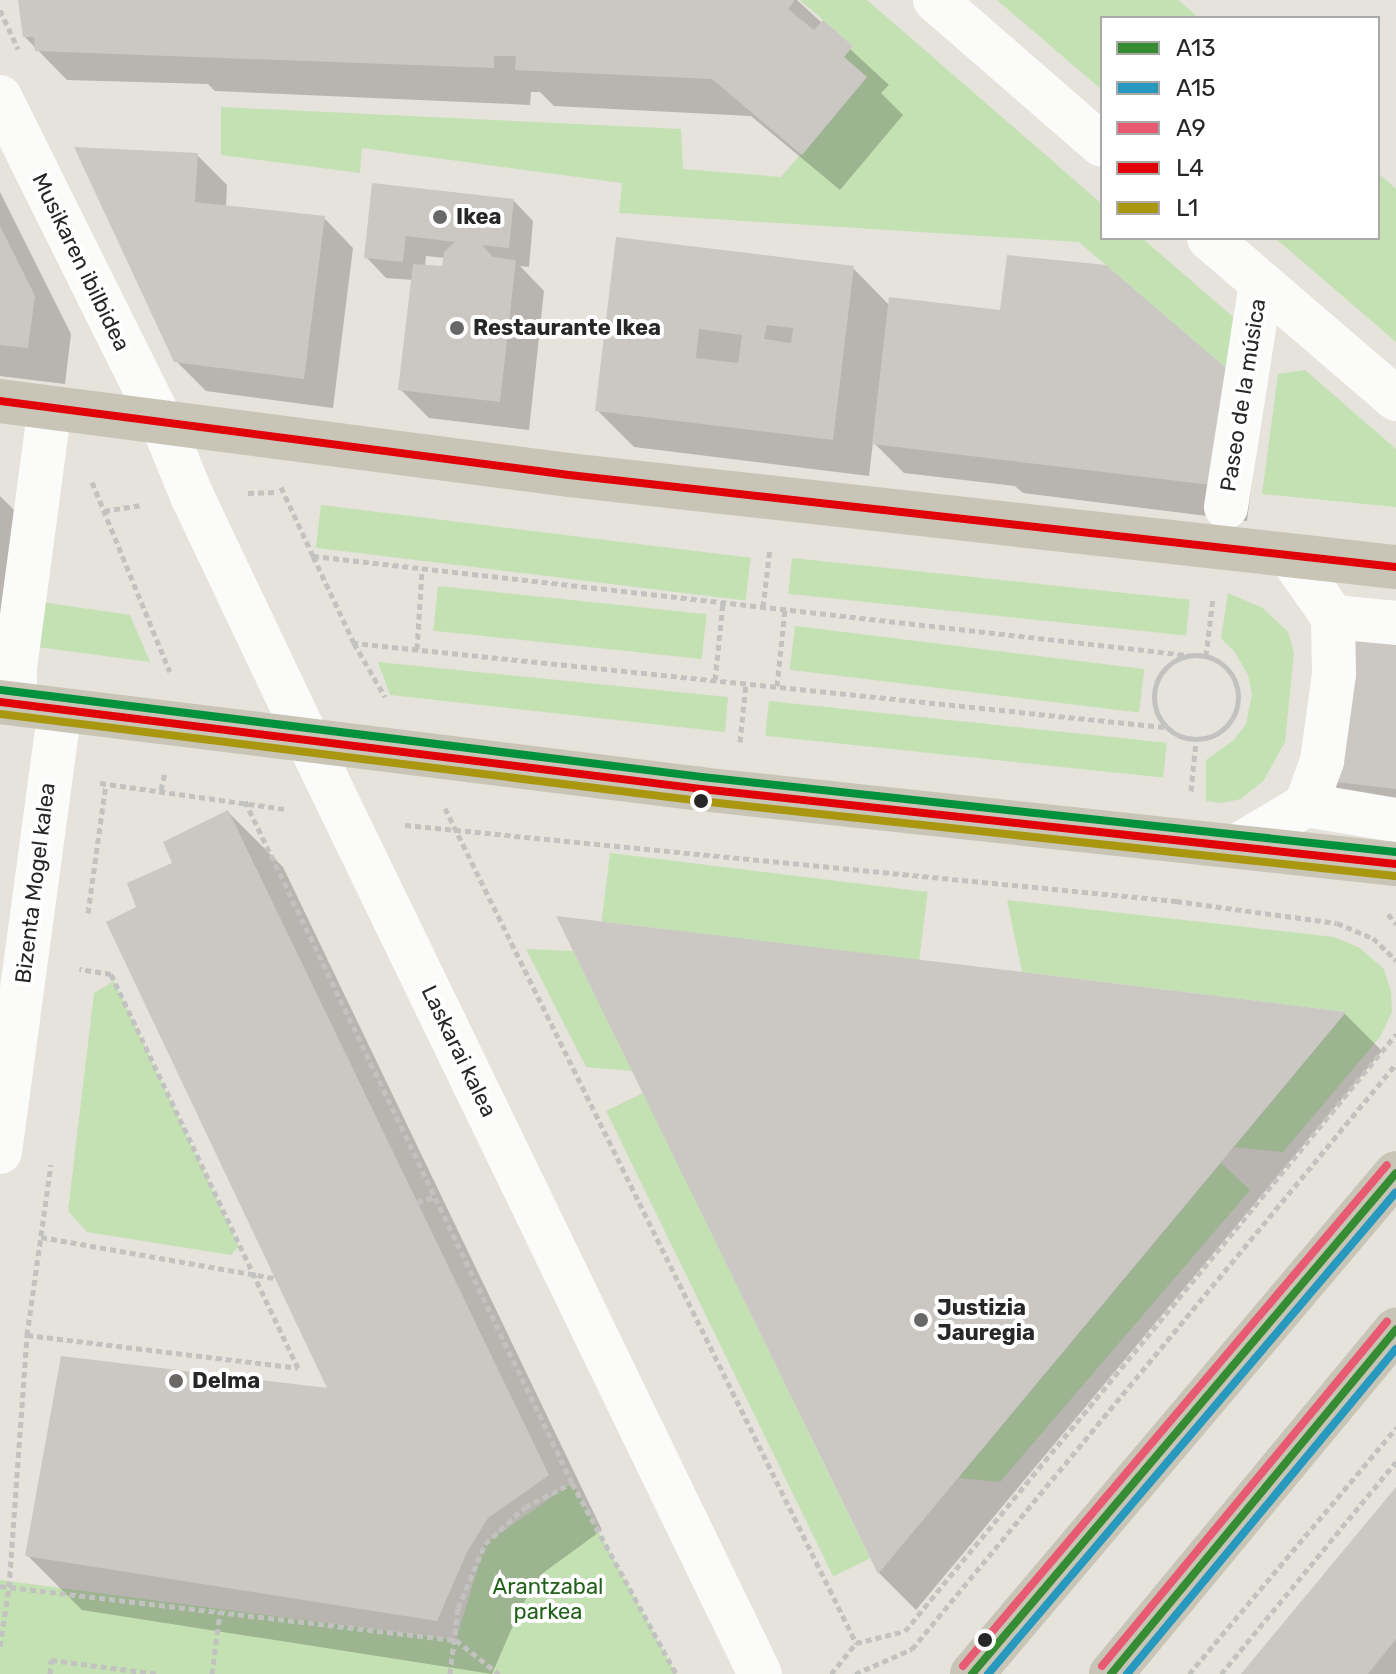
<!DOCTYPE html>
<html>
<head>
<meta charset="utf-8">
<style>
  body { margin:0 }
  #map { position:relative; width:1396px; height:1674px; overflow:hidden; background:#e6e2dc; font-family:Rubik,sans-serif }
  div>[style] { position:absolute }
  .green>* { inset:0; background:#c4e1b4; transform-origin:0 0 }
  .shadow>* { inset:0; background:#0003 }
  .building>* { inset:0; background:#cbc8c3 }
  .path>* { height:5px; margin-top:-2.5px; transform-origin:0; background:repeating-linear-gradient(90deg,#c2c2c1 0 6px,transparent 0 10px) }
  .path>.ring { margin:-2.5px; padding:0; box-sizing:content-box; background:none; border:5px solid #c2c2c1; border-radius:50% }
  .minor>* { height:44px; margin:-22px; padding:0 22px; transform-origin:22px; border-radius:22px; background:#fbfbfa }
  .major>* { height:44px; margin:-22px; padding:0 22px; transform-origin:22px; border-radius:22px; background:#c8c5b7 }
  .bus-1>* { height:8px; margin:-4px; padding:0 4px; transform-origin:4px; border-radius:4px; background:#368c32 }
  .bus-2>* { height:8px; margin:-4px; padding:0 4px; transform-origin:4px; border-radius:4px; background:#2799be }
  .bus-3>* { height:8px; margin:-4px; padding:0 4px; transform-origin:4px; border-radius:4px; background:#e85a71 }
  .bus-4>* { height:8px; margin:-4px; padding:0 4px; transform-origin:4px; border-radius:4px; background:#e00109 }
  .bus-5>* { height:8px; margin:-4px; padding:0 4px; transform-origin:4px; border-radius:4px; background:#a99710 }
  .bus-6>* { height:8px; margin:-4px; padding:0 4px; transform-origin:4px; border-radius:4px; background:#00913d }
  .dots>* { width:22px; height:22px; translate:-50% -50%; box-sizing:border-box; border:4px solid #fff; border-radius:50% }
  span { translate:-50% -50%; white-space:nowrap; text-align:center; line-height:1.15; -webkit-text-stroke:8px #fff; paint-order:stroke }
  .poi-label { font-size:22px; color:#272727; font-weight:700 }
  .left { translate:0 -50%; text-align:left }
  .street-label { font-size:22px; color:#272727 }
  .park-label { font-size:22px; color:#226119 }
  .legend { position:absolute; left:1100px; top:16px; width:280px; height:224px; box-sizing:border-box; background:#fff; border:2px solid #a9a9a9; margin:0; padding:10px 14px; list-style:none; font-size:24px; color:#272727 }
  .legend li { display:flex; align-items:center; gap:16px; height:40px }
  .legend b { width:40px; border:2px solid #a9a9a9 }
</style>
</head>
<body>
<div id="map">
  <div class="green">
    <div style="clip-path:polygon(800px 0,867px 0,1102px 204px,1102px 238px,1142px 238px,1233px 317px,1226px 368px,1079px 242px,619px 213px,622px 183px,362px 148px,360px 173px,221px 155px,221px 107px,681px 129px,683px 169px,781px 177px,867px 77px,844px 57px,853px 46px)"></div>
    <div style="clip-path:polygon(997px 0,1178px 0,1199px 18px,1102px 18px,1102px 90px)"></div>
    <div style="clip-path:polygon(1378px 173px,1396px 189px,1396px 342px,1275px 238px,1378px 238px)"></div>
    <div style="clip-path:polygon(1305px 370px,1396px 449px,1396px 507px,1262px 494px,1278px 374px)"></div>
    <div style="left:321px;top:505px;width:433px;height:43px;rotate:7deg"></div>
    <div style="left:792px;top:558px;width:400px;height:36px;rotate:6deg"></div>
    <div style="left:438px;top:586px;width:270px;height:45px;rotate:6deg"></div>
    <div style="clip-path:polygon(1228px 593px,1263px 608px,1288px 632px,1294px 653px,1285px 742px,1264px 780px,1241px 799px,1222px 803px,1206px 801px,1206px 760px,1234px 740px,1246px 724px,1252px 695px,1248px 675px,1234px 651px,1221px 638px)"></div>
    <div style="clip-path:polygon(35px 601px,130px 615px,150px 662px,30px 646px)"></div>
    <div style="left:795px;top:626px;width:352px;height:44px;rotate:7deg"></div>
    <div style="clip-path:polygon(378px 662px,728px 697px,725px 732px,390px 695px)"></div>
    <div style="left:769px;top:701px;width:400px;height:35px;rotate:6deg"></div>
    <div style="left:610px;top:853px;width:320px;height:69px;rotate:7deg"></div>
    <div style="clip-path:polygon(1007px 900px,1334px 937px,1360px 948px,1384px 969px,1391px 992px,1392px 1012px,1380px 1037px,1283px 1152px,1234px 1147px,1346px 1012px,1022px 972px)"></div>
    <div style="clip-path:polygon(526px 949px,573px 951px,632px 1071px,586px 1067px)"></div>
    <div style="clip-path:polygon(114px 981px,239px 1246px,231px 1255px,87px 1232px,68px 1211px,94px 993px)"></div>
    <div style="left:643px;top:1093px;width:518px;height:41px;rotate:64deg"></div>
    <div style="clip-path:polygon(1221px 1163px,1250px 1190px,1000px 1482px,958px 1478px)"></div>
    <div style="clip-path:polygon(572px 1483px,676px 1674px,0 1674px,0 1580px,456px 1640px,485px 1544px)"></div>
  </div>
  <div class="shadow">
    <div style="clip-path:polygon(20px 0,797px 0,889px 85px,881px 93px,903px 115px,840px 190px,751px 116px,554px 106px,540px 92px,531px 92px,530px 105px,215px 91px,208px 84px,67px 80px,24px 36px)"></div>
    <div style="clip-path:polygon(197px 155px,227px 185px,226px 207px,324px 218px,353px 248px,333px 408px,206px 391px,176px 361px)"></div>
    <div style="clip-path:polygon(evenodd,374px 185px,513px 200px,533px 221px,529px 267px,520px 266px,544px 291px,529px 430px,429px 418px,400px 389px,413px 280px,386px 278px,366px 257px,374px 185px,426px 256px,445px 258px,444px 268px,425px 267px,426px 256px)"></div>
    <div style="clip-path:polygon(0 192px,71px 334px,65px 384px,0 376px)"></div>
    <div style="clip-path:polygon(618px 239px,853px 268px,890px 306px,1262px 407px,1247px 521px,1023px 493px,1015px 486px,904px 473px,873px 442px,869px 476px,634px 447px,597px 410px)"></div>
    <div style="clip-path:polygon(0 496px,16px 512px,0 686px)"></div>
    <div style="clip-path:polygon(1396px 645px,1396px 814px,1359px 809px,1329px 780px)"></div>
    <div style="clip-path:polygon(228px 812px,283px 867px,602px 1530px,543px 1573px,521px 1607px,492px 1674px,82px 1610px,27px 1555px,331px 1390px,138px 908px)"></div>
    <div style="clip-path:polygon(559px 918px,1345px 1014px,1382px 1051px,916px 1610px,879px 1573px)"></div>
    <div style="clip-path:polygon(1396px 1490px,1396px 1674px,1244px 1674px)"></div>
  </div>
  <div class="building">
    <div style="clip-path:polygon(18px 0,795px 0,788px 9px,814px 30px,823px 20px,853px 46px,844px 57px,867px 77px,802px 155px,712px 79px,515px 70px,516px 56px,494px 56px,494px 68px,35px 51px,34px 37px,23px 37px)"></div>
    <div style="clip-path:polygon(74px 147px,198px 153px,195px 202px,325px 216px,304px 379px,174px 362px)"></div>
    <div style="clip-path:polygon(372px 183px,514px 199px,509px 248px,482px 245px,493px 257px,516px 260px,500px 402px,398px 390px,413px 264px,442px 266px,444px 252px,455px 242px,406px 236px,403px 262px,364px 258px)"></div>
    <div style="clip-path:polygon(0 226px,35px 296px,28px 348px,0 345px)"></div>
    <div style="clip-path:polygon(evenodd,616px 237px,854px 266px,833px 440px,595px 411px,616px 237px,767px 325px,793px 328px,791px 343px,764px 339px,767px 325px,616px 237px,699px 329px,742px 335px,738px 363px,696px 358px,699px 329px)"></div>
    <div style="clip-path:polygon(1007px 255px,1106px 265px,1226px 368px,1211px 485px,872px 444px,889px 297px,1000px 310px)"></div>
    <div style="clip-path:polygon(1344px 637px,1396px 643px,1396px 789px,1327px 781px)"></div>
    <div style="clip-path:polygon(228px 810px,549px 1475px,488px 1518px,467px 1552px,437px 1621px,25px 1556px,61px 1356px,327px 1388px,106px 922px,136px 907px,127px 883px,172px 863px,163px 842px)"></div>
    <div style="clip-path:polygon(556px 916px,1022px 972px,1346px 1012px,878px 1574px)"></div>
    <div style="clip-path:polygon(1396px 1487px,1396px 1639px,1368px 1674px,1241px 1674px)"></div>
  </div>
  <div class="path">
    <div style="left:0;top:10px;width:43px;rotate:65.2deg"></div>
    <div style="left:92px;top:482px;width:205px;rotate:67.7deg"></div>
    <div style="left:281px;top:487px;width:76px;rotate:65.1deg"></div>
    <div style="left:248px;top:493px;width:30px;rotate:-2deg"></div>
    <div style="left:104px;top:511px;width:38px;rotate:-9deg"></div>
    <div style="left:763px;top:607px;width:59px;rotate:-83.2deg"></div>
    <div style="left:354px;top:643px;width:62px;rotate:60.1deg"></div>
    <div style="left:417px;top:649px;width:80px;rotate:-86.4deg"></div>
    <div class="ring" style="left:1154px;top:655px;width:79px;height:79px"></div>
    <div style="left:1206px;top:656px;width:59px;rotate:-83.2deg"></div>
    <div style="left:715px;top:680px;width:77px;rotate:-84.1deg"></div>
    <div style="left:777px;top:686px;width:77px;rotate:-84.1deg"></div>
    <div style="left:1164px;top:727px;width:814px;rotate:-174.08deg"></div>
    <div style="left:354px;top:643px;width:96px;rotate:-115.2deg"></div>
    <div style="left:313px;top:556px;width:881px;rotate:6.46deg"></div>
    <div style="left:740px;top:742px;width:59px;rotate:-84.2deg"></div>
    <div style="left:100px;top:783px;width:186px;rotate:8deg"></div>
    <div style="left:161px;top:790px;width:18px;rotate:-77deg"></div>
    <div style="left:1191px;top:791px;width:50px;rotate:-84.3deg"></div>
    <div style="left:245px;top:801px;width:756px;rotate:64.38deg"></div>
    <div style="left:445px;top:808px;width:931px;rotate:63.79deg"></div>
    <div style="left:405px;top:825px;width:775px;rotate:5.63deg"></div>
    <div style="left:1176px;top:901px;width:162px;rotate:7.8deg"></div>
    <div style="left:1337px;top:923px;width:39px;rotate:23deg"></div>
    <div style="left:1373px;top:938px;width:32px;rotate:44deg"></div>
    <div style="left:88px;top:913px;width:130px;rotate:-82.1deg"></div>
    <div style="left:1388px;top:914px;width:13px;rotate:51deg"></div>
    <div style="left:417px;top:1202px;width:19px;rotate:-16deg"></div>
    <div style="left:41px;top:1237px;width:237px;rotate:10deg"></div>
    <div style="left:27px;top:1335px;width:273px;rotate:6.9deg"></div>
    <div style="left:298px;top:1368px;width:436px;rotate:-115.4deg"></div>
    <div style="left:111px;top:974px;width:32px;rotate:-171deg"></div>
    <div style="left:0;top:1586px;width:459px;rotate:6.8deg"></div>
    <div style="left:456px;top:1640px;width:55px;rotate:38.3deg"></div>
    <div style="left:0;top:1646px;width:60px;rotate:-81.3deg"></div>
    <div style="left:9px;top:1587px;width:253px;rotate:-85.9deg"></div>
    <div style="left:27px;top:1335px;width:172px;rotate:-82deg"></div>
    <div style="left:50px;top:1674px;width:14px;rotate:-86deg"></div>
    <div style="left:51px;top:1660px;width:109px;rotate:7.4deg"></div>
    <div style="left:212px;top:1674px;width:63px;rotate:-82.6deg"></div>
    <div style="left:450px;top:1674px;width:66px;rotate:-83.1deg"></div>
    <div style="left:458px;top:1608px;width:69px;rotate:-67.1deg"></div>
    <div style="left:485px;top:1544px;width:54px;rotate:-42.8deg"></div>
    <div style="left:525px;top:1507px;width:53px;rotate:-27.1deg"></div>
    <div style="left:572px;top:1483px;width:217px;rotate:61.4deg"></div>
    <div style="left:831px;top:1674px;width:40px;rotate:-51deg"></div>
    <div style="left:856px;top:1643px;width:50px;rotate:-13.8deg"></div>
    <div style="left:905px;top:1631px;width:773px;rotate:-50.56deg"></div>
    <div style="left:855px;top:1674px;width:62px;rotate:-23.7deg"></div>
    <div style="left:912px;top:1649px;width:759px;rotate:-50.4deg"></div>
    <div style="left:1189px;top:1674px;width:322px;rotate:-49.9deg"></div>
    <div style="left:1221px;top:1674px;width:275px;rotate:-50.5deg"></div>
  </div>
  <div class="minor">
    <div style="left:935px;top:0;width:221px;rotate:41deg"></div>
    <div style="left:0;top:97px;width:366px;rotate:63.6deg"></div>
    <div style="left:163px;top:425px;width:77px;rotate:67.8deg"></div>
    <div style="left:192px;top:496px;width:314px;rotate:64.6deg"></div>
    <div style="left:327px;top:780px;width:993px;rotate:64.16deg"></div>
    <div style="left:1209px;top:238px;width:247px;rotate:40.7deg"></div>
    <div style="left:1226px;top:507px;width:227px;rotate:-81.1deg"></div>
    <div style="left:1333px;top:617px;width:63px;rotate:5.4deg"></div>
    <div style="left:15px;top:704px;width:36px;rotate:-90deg"></div>
    <div style="left:15px;top:668px;width:263px;rotate:-82.4deg"></div>
    <div style="left:1306px;top:805px;width:91px;rotate:9.5deg"></div>
    <div style="left:1237px;top:846px;width:80px;rotate:-30.7deg"></div>
    <div style="left:1306px;top:805px;width:47px;rotate:-70deg"></div>
    <div style="left:1322px;top:761px;width:88px;rotate:-82.1deg"></div>
    <div style="left:1334px;top:674px;width:57px;rotate:-91deg"></div>
    <div style="left:1333px;top:617px;width:75px;rotate:-125.2deg"></div>
    <div style="left:0;top:1152px;width:446px;rotate:-82.3deg"></div>
  </div>
  <div class="major">
    <div style="left:0;top:401px;width:574px;rotate:7.41deg"></div>
    <div style="left:569px;top:475px;width:832px;rotate:6.35deg"></div>
    <div style="left:0;top:702px;width:706px;rotate:7.07deg"></div>
    <div style="left:701px;top:789px;width:699px;rotate:6.16deg"></div>
    <div style="left:972px;top:1674px;width:656px;rotate:-49.76deg"></div>
    <div style="left:1111px;top:1674px;width:447px;rotate:-50.4deg"></div>
  </div>
  <div class="bus-1">
    <div style="left:972px;top:1674px;width:656px;rotate:-49.76deg"></div>
    <div style="left:1111px;top:1674px;width:447px;rotate:-50.4deg"></div>
  </div>
  <div class="bus-2">
    <div style="left:988px;top:1674px;width:631px;rotate:-49.75deg"></div>
    <div style="left:1127px;top:1674px;width:422px;rotate:-50.4deg"></div>
  </div>
  <div class="bus-3">
    <div style="left:963px;top:1666px;width:656px;rotate:-49.76deg"></div>
    <div style="left:1102px;top:1666px;width:447px;rotate:-50.4deg"></div>
  </div>
  <div class="bus-4">
    <div style="left:0;top:401px;width:574px;rotate:7.41deg"></div>
    <div style="left:569px;top:475px;width:832px;rotate:6.35deg"></div>
    <div style="left:0;top:702px;width:706px;rotate:7.07deg"></div>
    <div style="left:701px;top:789px;width:699px;rotate:6.16deg"></div>
  </div>
  <div class="bus-5">
    <div style="left:0;top:714px;width:705px;rotate:7.08deg"></div>
    <div style="left:700px;top:801px;width:699px;rotate:6.16deg"></div>
  </div>
  <div class="bus-6">
    <div style="left:1px;top:690px;width:706px;rotate:7.07deg"></div>
    <div style="left:702px;top:777px;width:698px;rotate:6.17deg"></div>
  </div>
  <div class="dots">
    <div style="left:440px;top:217px;background:#6a6866"></div>
    <div style="left:457px;top:328px;background:#6a6866"></div>
    <div style="left:701px;top:801px;background:#272727"></div>
    <div style="left:921px;top:1320px;background:#6a6866"></div>
    <div style="left:176px;top:1381px;background:#6a6866"></div>
    <div style="left:985px;top:1640px;background:#272727"></div>
  </div>
  <div class="poi-label">
    <span class="left" style="left:456px;top:217px">Ikea</span>
    <span class="left" style="left:473px;top:328px">Restaurante Ikea</span>
    <span class="left" style="left:937px;top:1320px">Justizia<br>Jauregia</span>
    <span class="left" style="left:192px;top:1381px">Delma</span>
  </div>
  <div class="street-label">
    <span style="left:81px;top:262px;rotate:64deg">Musikaren ibilbidea</span>
    <span style="left:1243px;top:395px;rotate:-81deg">Paseo de la música</span>
    <span style="left:35px;top:883px;rotate:-83deg">Bizenta Mogel kalea</span>
    <span style="left:459px;top:1051px;rotate:64deg">Laskarai kalea</span>
  </div>
  <div class="park-label">
    <span style="left:548px;top:1599px">Arantzabal<br>parkea</span>
  </div>
  <ul class="legend">
  <li><b style="height:10px;background:#368c32"></b>A13</li>
  <li><b style="height:10px;background:#2799be"></b>A15</li>
  <li><b style="height:10px;background:#e85a71"></b>A9</li>
  <li><b style="height:10px;background:#e00109"></b>L4</li>
  <li><b style="height:10px;background:#a99710"></b>L1</li>
  </ul>
</div>
</body>
</html>
